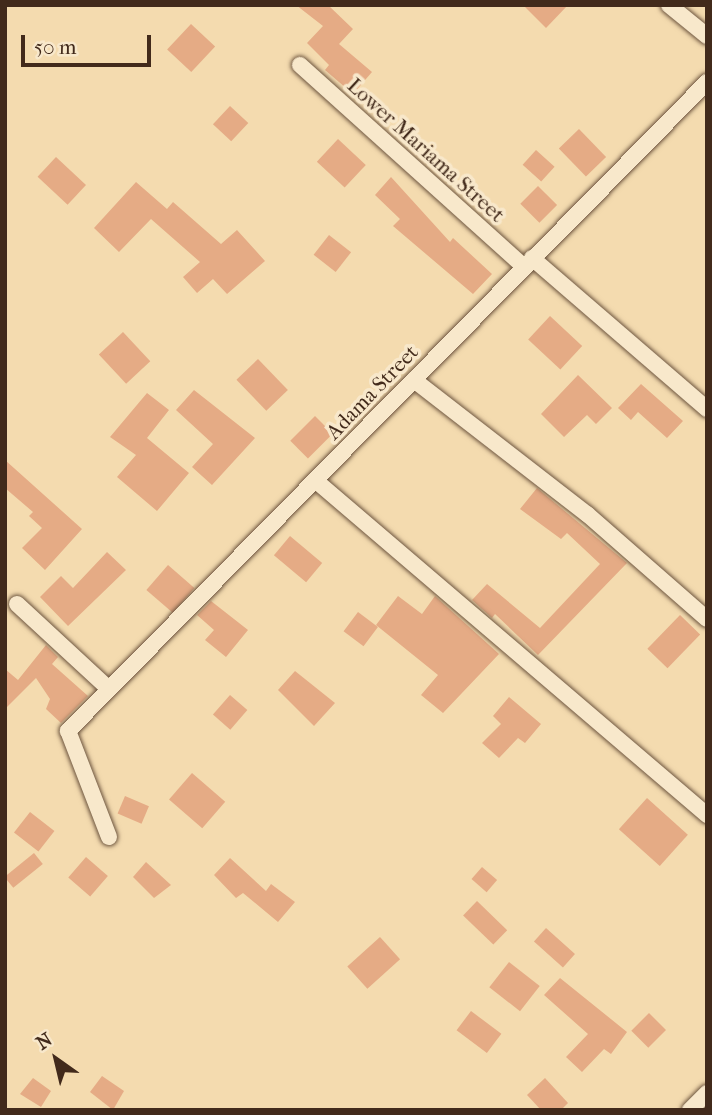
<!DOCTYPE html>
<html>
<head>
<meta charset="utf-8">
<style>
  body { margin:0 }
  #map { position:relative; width:712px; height:1115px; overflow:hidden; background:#f4dbaf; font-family:"IM FELL French Canon",serif }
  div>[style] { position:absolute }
  .building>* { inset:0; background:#e5ab85; transform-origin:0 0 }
  .roads { filter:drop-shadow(0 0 2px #6e5640) drop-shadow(0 0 2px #6e5640) }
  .street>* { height:16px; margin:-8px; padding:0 8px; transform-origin:8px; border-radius:8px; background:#f8e8cb }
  span { translate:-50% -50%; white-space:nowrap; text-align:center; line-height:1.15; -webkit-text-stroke:7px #f8e8cb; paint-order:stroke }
  .street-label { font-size:21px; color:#422a1b }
  .frame { position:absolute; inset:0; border:7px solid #422a1b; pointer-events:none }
  .north { position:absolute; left:21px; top:1024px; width:70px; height:70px; -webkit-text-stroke:5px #f8e8cb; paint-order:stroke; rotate:326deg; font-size:19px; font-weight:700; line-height:28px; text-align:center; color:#422a1b }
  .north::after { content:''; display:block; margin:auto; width:24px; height:32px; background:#422a1b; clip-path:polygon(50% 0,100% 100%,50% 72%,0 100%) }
  .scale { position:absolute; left:21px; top:35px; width:130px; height:32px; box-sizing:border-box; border:4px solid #422a1b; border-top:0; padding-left:9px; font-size:21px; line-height:24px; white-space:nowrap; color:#422a1b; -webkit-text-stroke:5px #f8e8cb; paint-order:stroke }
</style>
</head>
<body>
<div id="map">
  <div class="building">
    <div style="clip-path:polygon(296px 5px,328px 5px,353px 29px,339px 44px,372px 72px,353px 94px,325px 70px,329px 65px,307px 43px,323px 26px)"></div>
    <div style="clip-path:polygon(523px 5px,568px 5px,546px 28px)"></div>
    <div style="left:191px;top:24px;width:33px;height:35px;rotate:43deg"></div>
    <div style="left:230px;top:106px;width:25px;height:25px;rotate:43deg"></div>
    <div style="left:579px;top:129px;width:39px;height:28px;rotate:46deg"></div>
    <div style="left:338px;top:139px;width:38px;height:31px;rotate:43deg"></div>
    <div style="left:536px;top:150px;width:25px;height:20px;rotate:42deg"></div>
    <div style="left:56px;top:157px;width:41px;height:27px;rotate:43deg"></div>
    <div style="clip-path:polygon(391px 177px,450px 242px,453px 238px,492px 274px,473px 294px,393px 226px,400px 219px,375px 195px)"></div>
    <div style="clip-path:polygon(136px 182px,167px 209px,173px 202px,221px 244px,237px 230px,265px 261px,227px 294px,213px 279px,197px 293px,183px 277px,200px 262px,151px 219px,119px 252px,94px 228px)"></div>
    <div style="left:538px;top:186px;width:27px;height:25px;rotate:45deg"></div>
    <div style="left:329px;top:235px;width:28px;height:25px;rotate:38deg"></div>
    <div style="left:550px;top:316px;width:44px;height:32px;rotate:43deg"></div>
    <div style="left:123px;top:332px;width:40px;height:33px;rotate:47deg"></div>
    <div style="left:258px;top:359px;width:43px;height:30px;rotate:46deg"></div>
    <div style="clip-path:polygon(578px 375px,612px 408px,596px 424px,587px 415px,564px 437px,541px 414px)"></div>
    <div style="clip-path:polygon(641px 384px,683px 421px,667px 438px,638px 412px,631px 420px,618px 408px)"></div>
    <div style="clip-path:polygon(194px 390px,255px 438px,212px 485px,192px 467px,213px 444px,176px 410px)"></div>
    <div style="clip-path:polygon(147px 393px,169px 410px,147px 438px,189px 473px,157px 511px,117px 477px,136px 455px,110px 437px)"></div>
    <div style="left:315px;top:416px;width:25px;height:35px;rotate:45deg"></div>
    <div style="clip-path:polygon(5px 460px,82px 529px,45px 570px,22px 548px,42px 528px,29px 516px,33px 512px,5px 488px)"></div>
    <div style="clip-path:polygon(537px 488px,627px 563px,538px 655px,495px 614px,492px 618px,472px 600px,487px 584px,540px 628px,600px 564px,567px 533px,561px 539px,520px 509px)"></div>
    <div style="left:290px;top:536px;width:42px;height:25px;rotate:40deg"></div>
    <div style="clip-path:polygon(107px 552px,126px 570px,68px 626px,40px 597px,61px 576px,73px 588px)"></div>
    <div style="left:168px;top:565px;width:35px;height:33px;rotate:41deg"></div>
    <div style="clip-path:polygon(398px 596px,422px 614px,435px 596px,499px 654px,443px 713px,421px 695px,438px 675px,376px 625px)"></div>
    <div style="clip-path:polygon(211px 601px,248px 630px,226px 657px,205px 640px,214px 630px,197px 615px)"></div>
    <div style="left:358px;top:612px;width:25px;height:24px;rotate:37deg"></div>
    <div style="left:680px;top:615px;width:28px;height:47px;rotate:44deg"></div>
    <div style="clip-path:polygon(46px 645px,58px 657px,52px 664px,88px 696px,61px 723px,46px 709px,50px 699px,36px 678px,5px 709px,5px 669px,18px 680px)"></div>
    <div style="clip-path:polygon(295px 671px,335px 703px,314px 726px,278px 690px)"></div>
    <div style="left:230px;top:695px;width:23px;height:26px;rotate:41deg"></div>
    <div style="clip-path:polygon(509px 697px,541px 724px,525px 743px,518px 738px,499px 758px,482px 743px,501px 724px,493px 716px)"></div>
    <div style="left:192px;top:773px;width:44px;height:35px;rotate:41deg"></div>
    <div style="left:125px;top:796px;width:26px;height:19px;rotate:23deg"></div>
    <div style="left:647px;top:798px;width:55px;height:42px;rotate:42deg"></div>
    <div style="left:30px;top:812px;width:31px;height:26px;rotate:38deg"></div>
    <div style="left:34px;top:853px;width:14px;height:38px;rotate:51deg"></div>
    <div style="left:86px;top:857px;width:29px;height:27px;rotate:41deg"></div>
    <div style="clip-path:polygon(230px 858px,266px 891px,271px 884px,295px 902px,278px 922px,243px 893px,236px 898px,214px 875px)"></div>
    <div style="clip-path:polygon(146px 862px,171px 885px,154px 898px,133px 877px)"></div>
    <div style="left:482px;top:867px;width:20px;height:16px;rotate:41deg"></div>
    <div style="left:477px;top:901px;width:42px;height:20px;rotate:44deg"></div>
    <div style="left:546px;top:928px;width:39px;height:18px;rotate:42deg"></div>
    <div style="left:380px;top:937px;width:30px;height:44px;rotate:48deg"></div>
    <div style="left:509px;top:962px;width:39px;height:32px;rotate:38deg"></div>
    <div style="clip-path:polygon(560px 978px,627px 1032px,611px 1054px,604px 1049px,582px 1072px,566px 1057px,588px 1034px,544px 995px)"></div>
    <div style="left:471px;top:1011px;width:38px;height:24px;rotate:37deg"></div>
    <div style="left:649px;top:1013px;width:24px;height:25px;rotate:45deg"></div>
    <div style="clip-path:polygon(102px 1076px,124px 1091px,113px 1110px,90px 1092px)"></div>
    <div style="clip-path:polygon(33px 1078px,51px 1091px,41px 1107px,20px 1094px)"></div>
    <div style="clip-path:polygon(545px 1078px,568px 1103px,561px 1110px,541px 1110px,527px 1095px)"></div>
  </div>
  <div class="roads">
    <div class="street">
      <div style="left:669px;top:5px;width:49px;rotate:39.2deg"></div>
      <div style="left:300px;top:65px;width:300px;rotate:42deg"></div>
      <div style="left:532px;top:258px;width:231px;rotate:40.8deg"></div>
      <div style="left:414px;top:380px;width:219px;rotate:37.8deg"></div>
      <div style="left:587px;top:514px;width:159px;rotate:41.2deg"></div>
      <div style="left:315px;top:480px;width:516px;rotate:40.52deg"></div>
      <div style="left:17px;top:604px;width:125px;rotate:42.7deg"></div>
      <div style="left:109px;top:837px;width:114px;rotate:-111.1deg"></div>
      <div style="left:68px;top:731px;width:911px;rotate:-45.44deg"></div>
      <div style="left:690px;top:1110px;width:24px;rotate:-45deg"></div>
    </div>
  </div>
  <div class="street-label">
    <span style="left:426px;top:150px;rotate:42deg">Lower Mariama Street</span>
    <span style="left:372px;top:392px;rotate:-46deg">Adama Street</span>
  </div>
  <div class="frame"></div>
  <div class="north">N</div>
  <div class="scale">50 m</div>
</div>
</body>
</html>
